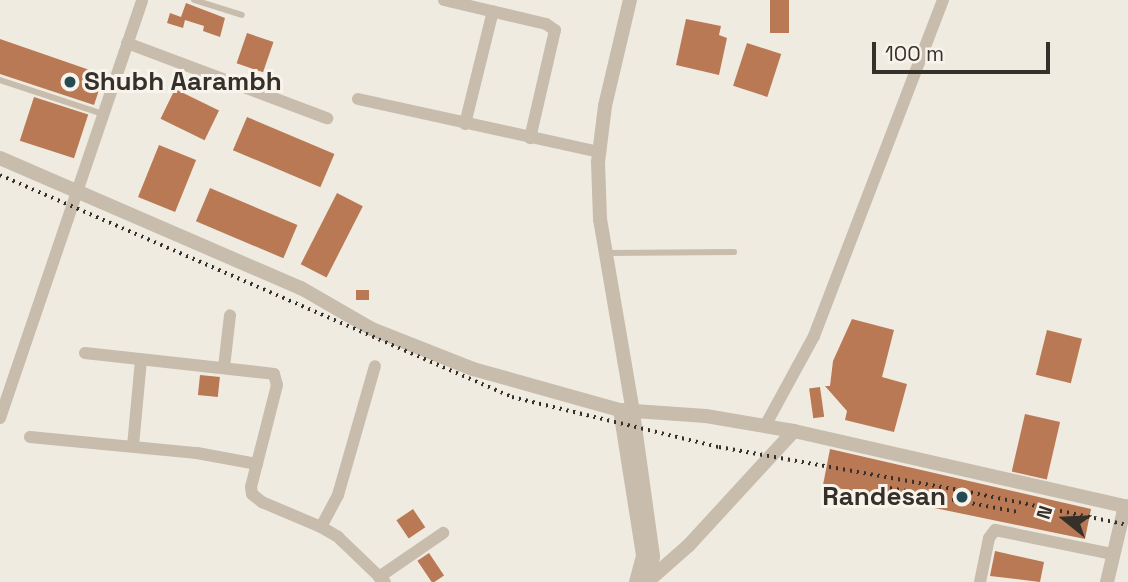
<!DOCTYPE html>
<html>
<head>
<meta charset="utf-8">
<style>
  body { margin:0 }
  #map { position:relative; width:1128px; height:582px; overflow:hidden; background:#f0ebe0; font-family:"Space Grotesk",sans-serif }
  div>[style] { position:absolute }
  .building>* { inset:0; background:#b97955; transform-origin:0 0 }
  .service>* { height:6px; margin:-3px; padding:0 3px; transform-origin:3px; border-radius:3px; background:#c8bcac }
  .minor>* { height:12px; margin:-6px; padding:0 6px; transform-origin:6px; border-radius:6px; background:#c8bcac }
  .tertiary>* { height:14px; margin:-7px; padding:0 7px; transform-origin:7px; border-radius:7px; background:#c8bcac }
  .rail>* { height:3.5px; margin-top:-1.75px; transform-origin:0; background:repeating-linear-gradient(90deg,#36302a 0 2px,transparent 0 7px) }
  .dots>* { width:19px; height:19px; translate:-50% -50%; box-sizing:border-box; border:4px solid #f8f4ec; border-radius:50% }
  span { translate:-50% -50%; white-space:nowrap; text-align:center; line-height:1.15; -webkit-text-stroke:6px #f8f4ec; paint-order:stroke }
  .poi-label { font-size:26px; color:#36302a; font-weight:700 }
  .left { translate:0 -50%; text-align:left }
  .right { translate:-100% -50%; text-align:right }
  .north { position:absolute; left:1030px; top:484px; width:70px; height:70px; -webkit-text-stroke:5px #f8f4ec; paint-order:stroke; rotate:288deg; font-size:19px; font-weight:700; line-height:28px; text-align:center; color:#36302a }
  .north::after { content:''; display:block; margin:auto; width:24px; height:32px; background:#36302a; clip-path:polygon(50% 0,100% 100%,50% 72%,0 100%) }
  .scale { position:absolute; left:872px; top:42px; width:178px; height:32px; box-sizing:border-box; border:4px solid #36302a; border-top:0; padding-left:9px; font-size:21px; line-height:24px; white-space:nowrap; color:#36302a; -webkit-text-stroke:5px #f8f4ec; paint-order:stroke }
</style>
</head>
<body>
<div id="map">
  <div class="building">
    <div style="left:770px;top:0;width:19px;height:33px"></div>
    <div style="clip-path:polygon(186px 3px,225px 18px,220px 37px,203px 31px,204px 26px,185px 20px,183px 28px,167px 23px,170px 13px,181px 17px)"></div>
    <div style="clip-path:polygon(686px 19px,721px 26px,719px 35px,727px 38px,719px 75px,676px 65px)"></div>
    <div style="left:247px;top:33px;width:28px;height:32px;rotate:19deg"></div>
    <div style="clip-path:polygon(0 39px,104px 75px,94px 105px,0 74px)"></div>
    <div style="left:747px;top:43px;width:36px;height:45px;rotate:18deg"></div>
    <div style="left:175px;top:89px;width:49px;height:33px;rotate:26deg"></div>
    <div style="left:34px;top:97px;width:57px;height:46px;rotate:18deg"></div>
    <div style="left:247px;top:117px;width:95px;height:36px;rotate:23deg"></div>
    <div style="left:159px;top:145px;width:40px;height:56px;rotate:22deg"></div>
    <div style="left:210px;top:188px;width:95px;height:36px;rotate:23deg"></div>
    <div style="left:337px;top:193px;width:29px;height:80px;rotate:27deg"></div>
    <div style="left:356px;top:290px;width:13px;height:10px"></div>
    <div style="clip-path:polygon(852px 319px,894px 330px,882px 377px,907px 384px,894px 432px,845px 420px,847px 411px,825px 386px,830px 386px,833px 361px)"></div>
    <div style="left:1047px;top:330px;width:36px;height:46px;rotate:14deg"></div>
    <div style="left:200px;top:375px;width:20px;height:20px;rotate:6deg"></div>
    <div style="left:820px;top:387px;width:30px;height:11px;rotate:82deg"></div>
    <div style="left:1025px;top:414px;width:36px;height:59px;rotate:13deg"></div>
    <div style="clip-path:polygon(830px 449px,1091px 509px,1085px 539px,823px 485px)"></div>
    <div style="left:413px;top:509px;width:22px;height:20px;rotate:56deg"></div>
    <div style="clip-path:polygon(995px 551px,1044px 562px,1040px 582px,990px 576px)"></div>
    <div style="left:429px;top:553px;width:27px;height:14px;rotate:56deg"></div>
  </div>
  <div class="service">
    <div style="left:194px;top:0;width:50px;rotate:17.4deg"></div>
    <div style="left:0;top:80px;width:108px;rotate:18.3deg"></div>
    <div style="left:606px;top:253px;width:128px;rotate:-0.4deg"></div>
  </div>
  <div class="minor">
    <div style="left:444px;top:0;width:105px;rotate:13.2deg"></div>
    <div style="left:546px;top:24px;width:11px;rotate:34deg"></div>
    <div style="left:555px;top:30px;width:111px;rotate:103deg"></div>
    <div style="left:127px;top:43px;width:214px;rotate:20.6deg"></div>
    <div style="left:358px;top:99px;width:248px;rotate:12.4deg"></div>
    <div style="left:465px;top:124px;width:116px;rotate:-76.1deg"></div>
    <div style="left:85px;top:353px;width:190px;rotate:6.3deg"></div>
    <div style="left:274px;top:374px;width:11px;rotate:75deg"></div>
    <div style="left:277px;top:385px;width:105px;rotate:104.3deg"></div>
    <div style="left:251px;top:487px;width:7px;rotate:82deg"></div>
    <div style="left:252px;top:494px;width:13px;rotate:39deg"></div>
    <div style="left:262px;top:502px;width:64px;rotate:23deg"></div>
    <div style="left:321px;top:527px;width:20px;rotate:30deg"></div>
    <div style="left:338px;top:537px;width:65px;rotate:43.8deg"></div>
    <div style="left:224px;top:367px;width:52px;rotate:-83.4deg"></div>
    <div style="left:0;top:418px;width:441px;rotate:-71.2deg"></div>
    <div style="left:765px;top:426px;width:102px;rotate:-61.4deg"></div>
    <div style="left:814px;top:336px;width:360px;rotate:-69deg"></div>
    <div style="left:30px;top:437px;width:168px;rotate:5.5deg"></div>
    <div style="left:197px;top:453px;width:61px;rotate:10.4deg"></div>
    <div style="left:133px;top:446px;width:87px;rotate:-84.7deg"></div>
    <div style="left:321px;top:527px;width:36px;rotate:-62deg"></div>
    <div style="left:338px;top:495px;width:134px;rotate:-74deg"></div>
    <div style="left:379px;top:577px;width:78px;rotate:-34.5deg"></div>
    <div style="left:980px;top:582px;width:45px;rotate:-78.4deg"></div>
    <div style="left:989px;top:538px;width:10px;rotate:-53deg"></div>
    <div style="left:995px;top:530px;width:119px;rotate:11.6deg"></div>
  </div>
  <div class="tertiary">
    <div style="left:630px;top:0;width:109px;rotate:103.3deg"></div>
    <div style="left:605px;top:106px;width:56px;rotate:97.1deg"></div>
    <div style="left:598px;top:162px;width:57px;rotate:88deg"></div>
    <div style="left:600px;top:219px;width:196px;rotate:80.3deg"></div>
    <div style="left:633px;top:412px;width:146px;rotate:82.1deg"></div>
    <div style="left:653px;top:557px;width:26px;rotate:103deg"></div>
    <div style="left:0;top:158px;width:328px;rotate:23.4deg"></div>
    <div style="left:301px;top:288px;width:82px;rotate:30deg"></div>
    <div style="left:372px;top:329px;width:109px;rotate:21.6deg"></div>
    <div style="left:473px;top:369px;width:153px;rotate:15.6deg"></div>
    <div style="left:620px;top:410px;width:86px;rotate:4deg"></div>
    <div style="left:706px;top:416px;width:89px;rotate:9.7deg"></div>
    <div style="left:794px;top:431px;width:343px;rotate:12.8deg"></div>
    <div style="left:620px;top:410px;width:148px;rotate:81deg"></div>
    <div style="left:643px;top:556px;width:27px;rotate:105deg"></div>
    <div style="left:647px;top:582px;width:56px;rotate:-41.4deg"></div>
    <div style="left:689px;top:545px;width:155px;rotate:-47.4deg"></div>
    <div style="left:1107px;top:582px;width:78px;rotate:-76.7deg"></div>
  </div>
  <div class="rail">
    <div style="left:0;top:175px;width:558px;rotate:23.44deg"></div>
    <div style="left:512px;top:397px;width:213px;rotate:13.6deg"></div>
    <div style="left:719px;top:447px;width:249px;rotate:10.2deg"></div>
    <div style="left:964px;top:491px;width:167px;rotate:11.7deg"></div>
    <div style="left:890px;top:488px;width:130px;rotate:10.6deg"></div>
  </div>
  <div class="dots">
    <div style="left:70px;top:82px;background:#244b54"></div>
    <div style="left:962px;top:497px;background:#244b54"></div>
  </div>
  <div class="poi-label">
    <span class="left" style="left:84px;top:82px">Shubh Aarambh</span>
    <span class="right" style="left:946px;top:497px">Randesan</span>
  </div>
  <div class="north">N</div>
  <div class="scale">100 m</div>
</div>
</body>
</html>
